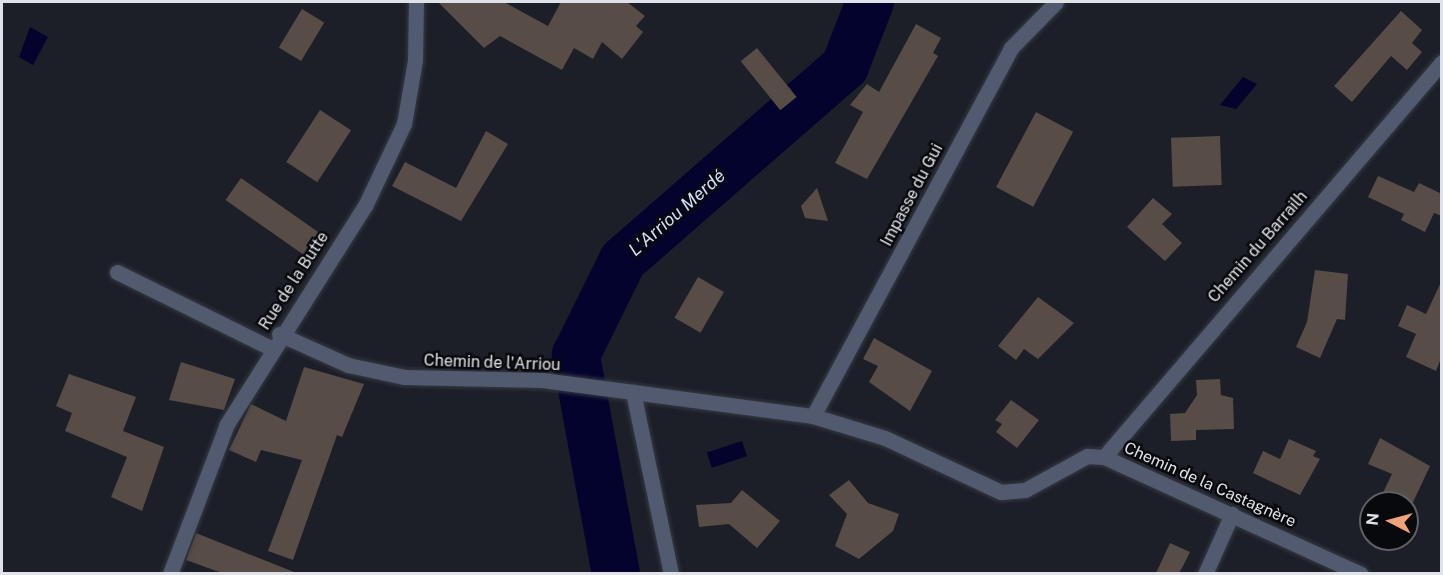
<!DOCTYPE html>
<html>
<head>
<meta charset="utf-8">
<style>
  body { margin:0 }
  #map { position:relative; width:1443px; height:575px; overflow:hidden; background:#1c1f28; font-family:"Public Sans",sans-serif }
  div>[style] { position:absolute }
  .water>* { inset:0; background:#03032e; transform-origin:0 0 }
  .river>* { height:48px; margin:-24px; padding:0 24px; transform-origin:24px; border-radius:24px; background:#03032e }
  .building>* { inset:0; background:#574c46; transform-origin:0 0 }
  .roads { filter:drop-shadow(0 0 2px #373a43) drop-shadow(0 0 2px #373a43) }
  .street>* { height:15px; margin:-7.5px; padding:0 7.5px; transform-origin:7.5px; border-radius:7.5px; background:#525a70 }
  span { translate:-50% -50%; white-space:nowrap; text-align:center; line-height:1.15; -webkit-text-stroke:5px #08090d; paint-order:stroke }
  .street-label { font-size:16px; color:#dfe2e8 }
  .water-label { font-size:18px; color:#d3dfff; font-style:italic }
  .frame { position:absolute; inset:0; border:3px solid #dfe2e8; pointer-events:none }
  .north { position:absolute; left:1359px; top:491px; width:60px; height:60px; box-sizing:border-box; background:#08090d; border:2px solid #5e6065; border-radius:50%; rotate:276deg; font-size:16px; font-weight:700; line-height:24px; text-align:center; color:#dfe2e8 }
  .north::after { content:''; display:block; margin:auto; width:21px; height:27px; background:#f0a279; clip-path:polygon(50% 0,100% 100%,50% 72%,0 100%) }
</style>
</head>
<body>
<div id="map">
  <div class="water">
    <div style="clip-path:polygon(30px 27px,48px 37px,33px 65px,19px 57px)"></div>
    <div style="clip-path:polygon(1243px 77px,1257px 84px,1236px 109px,1220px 105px)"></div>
    <div style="left:742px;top:441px;width:16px;height:37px;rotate:72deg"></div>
  </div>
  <div class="river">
    <div style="left:616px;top:574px;width:223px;rotate:-100.4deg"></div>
    <div style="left:576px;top:355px;width:106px;rotate:-63.7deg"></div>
    <div style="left:623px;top:260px;width:295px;rotate:-41.1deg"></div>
    <div style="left:845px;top:66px;width:69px;rotate:-68.7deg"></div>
  </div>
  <div class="building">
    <div style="clip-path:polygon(438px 2px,504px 2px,548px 26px,561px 2px,627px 2px,645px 16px,636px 26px,643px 32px,622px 59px,602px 42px,593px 59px,574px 48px,562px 70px,500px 36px,484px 48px)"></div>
    <div style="left:302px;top:9px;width:26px;height:45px;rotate:31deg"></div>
    <div style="clip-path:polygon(1401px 11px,1422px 30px,1412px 43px,1422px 52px,1407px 70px,1391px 56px,1352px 102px,1334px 86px)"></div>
    <div style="clip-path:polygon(916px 24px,941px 38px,933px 53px,938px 56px,867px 179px,835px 163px,863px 112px,850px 105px,867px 84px,879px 92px)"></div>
    <div style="left:757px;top:48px;width:63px;height:21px;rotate:51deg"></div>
    <div style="left:320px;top:110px;width:37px;height:62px;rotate:33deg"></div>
    <div style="left:1036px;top:112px;width:42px;height:85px;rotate:28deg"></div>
    <div style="clip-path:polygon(486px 131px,508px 144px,461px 221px,392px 186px,405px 162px,456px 188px)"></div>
    <div style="left:1220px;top:136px;width:49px;height:49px;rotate:88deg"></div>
    <div style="clip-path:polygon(1378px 176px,1414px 192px,1419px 183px,1442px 194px,1442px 216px,1434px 213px,1425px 232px,1401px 220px,1404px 214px,1368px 197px)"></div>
    <div style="left:241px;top:178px;width:105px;height:27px;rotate:35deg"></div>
    <div style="clip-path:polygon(817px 188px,828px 221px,805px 218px,801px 206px)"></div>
    <div style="clip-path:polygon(1153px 198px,1172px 214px,1162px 224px,1182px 243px,1165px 261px,1127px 227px)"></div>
    <div style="clip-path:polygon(1315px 270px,1348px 274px,1345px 320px,1337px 319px,1320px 358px,1296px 347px,1307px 322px)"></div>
    <div style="left:698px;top:277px;width:30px;height:47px;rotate:30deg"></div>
    <div style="clip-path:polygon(1442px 280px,1442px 356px,1436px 371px,1406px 357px,1416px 334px,1398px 326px,1407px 305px,1426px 314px)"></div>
    <div style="clip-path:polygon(1038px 297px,1074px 323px,1038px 359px,1024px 349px,1016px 360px,998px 346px)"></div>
    <div style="clip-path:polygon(874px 338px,932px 371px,910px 411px,869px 382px,878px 366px,863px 359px)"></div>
    <div style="clip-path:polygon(181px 362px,235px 379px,224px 410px,169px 400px)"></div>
    <div style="clip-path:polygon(304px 367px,364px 384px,342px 437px,337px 435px,293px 560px,268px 551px,302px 460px,261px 450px,256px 462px,229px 450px,251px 404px,286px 421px)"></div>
    <div style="clip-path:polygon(69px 374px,136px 397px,123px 431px,164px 447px,142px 511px,111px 497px,127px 457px,65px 431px,72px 413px,56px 406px)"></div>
    <div style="clip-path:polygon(1220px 379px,1221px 395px,1233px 398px,1234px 429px,1196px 430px,1196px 440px,1171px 441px,1170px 414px,1185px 413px,1197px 395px,1196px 380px)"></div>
    <div style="clip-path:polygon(1011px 400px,1039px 420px,1017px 448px,996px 432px,1002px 424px,995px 420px)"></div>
    <div style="clip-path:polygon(1380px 438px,1430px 466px,1409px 511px,1415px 514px,1407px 531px,1407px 503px,1378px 503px,1392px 474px,1368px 464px)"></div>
    <div style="clip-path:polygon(1289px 439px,1316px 451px,1313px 456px,1320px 459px,1300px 495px,1253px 473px,1263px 451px,1280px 459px)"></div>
    <div style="clip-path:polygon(849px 480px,868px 503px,899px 514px,893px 531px,859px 559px,835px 546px,847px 514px,829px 495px)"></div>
    <div style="clip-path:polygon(742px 490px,780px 521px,757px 548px,729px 524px,699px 527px,696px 505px,731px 503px)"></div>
    <div style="clip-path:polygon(196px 533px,294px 572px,294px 573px,222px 573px,186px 560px)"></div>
    <div style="clip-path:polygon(1170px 543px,1190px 552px,1183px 566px,1179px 573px,1156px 573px)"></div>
  </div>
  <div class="roads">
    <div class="street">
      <div style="left:117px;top:272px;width:172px;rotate:26.3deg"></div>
      <div style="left:279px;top:334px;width:76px;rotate:24.2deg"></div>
      <div style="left:348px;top:365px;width:57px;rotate:12.1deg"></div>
      <div style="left:404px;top:377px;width:138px;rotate:1.2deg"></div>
      <div style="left:542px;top:380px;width:92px;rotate:7.5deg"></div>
      <div style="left:633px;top:392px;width:186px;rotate:78.2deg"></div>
      <div style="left:633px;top:392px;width:182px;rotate:7.6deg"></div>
      <div style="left:813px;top:416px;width:75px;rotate:17deg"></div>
      <div style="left:885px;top:438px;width:128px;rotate:25deg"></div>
      <div style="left:1001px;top:492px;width:24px;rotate:-5deg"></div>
      <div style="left:1025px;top:490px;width:71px;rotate:-28.7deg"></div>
      <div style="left:1087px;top:456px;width:17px;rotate:3deg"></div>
      <div style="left:1104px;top:457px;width:282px;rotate:24.5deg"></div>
      <div style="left:813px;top:416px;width:418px;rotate:-61.7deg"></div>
      <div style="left:1011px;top:48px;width:64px;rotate:-45.6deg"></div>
      <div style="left:1104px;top:457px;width:520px;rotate:-49.45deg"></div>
      <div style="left:170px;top:574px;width:160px;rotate:-69.2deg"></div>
      <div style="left:227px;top:424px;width:258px;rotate:-57.7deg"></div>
      <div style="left:365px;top:206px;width:91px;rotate:-64.6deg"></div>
      <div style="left:404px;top:124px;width:65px;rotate:-80.2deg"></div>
      <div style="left:415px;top:60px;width:58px;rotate:-89deg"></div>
      <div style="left:1205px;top:574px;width:66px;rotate:-65.8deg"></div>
    </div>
  </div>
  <div class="street-label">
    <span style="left:912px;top:195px;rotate:-62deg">Impasse du Gui</span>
    <span style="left:1258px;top:247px;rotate:-49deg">Chemin du Barrailh</span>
    <span style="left:294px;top:281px;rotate:-57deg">Rue de la Butte</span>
    <span style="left:492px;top:363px;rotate:2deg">Chemin de l'Arriou</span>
    <span style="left:1210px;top:485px;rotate:24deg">Chemin de la Castagnère</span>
  </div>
  <div class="water-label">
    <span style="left:677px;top:213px;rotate:-41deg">L'Arriou Merdé</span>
  </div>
  <div class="frame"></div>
  <div class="north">N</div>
</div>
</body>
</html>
